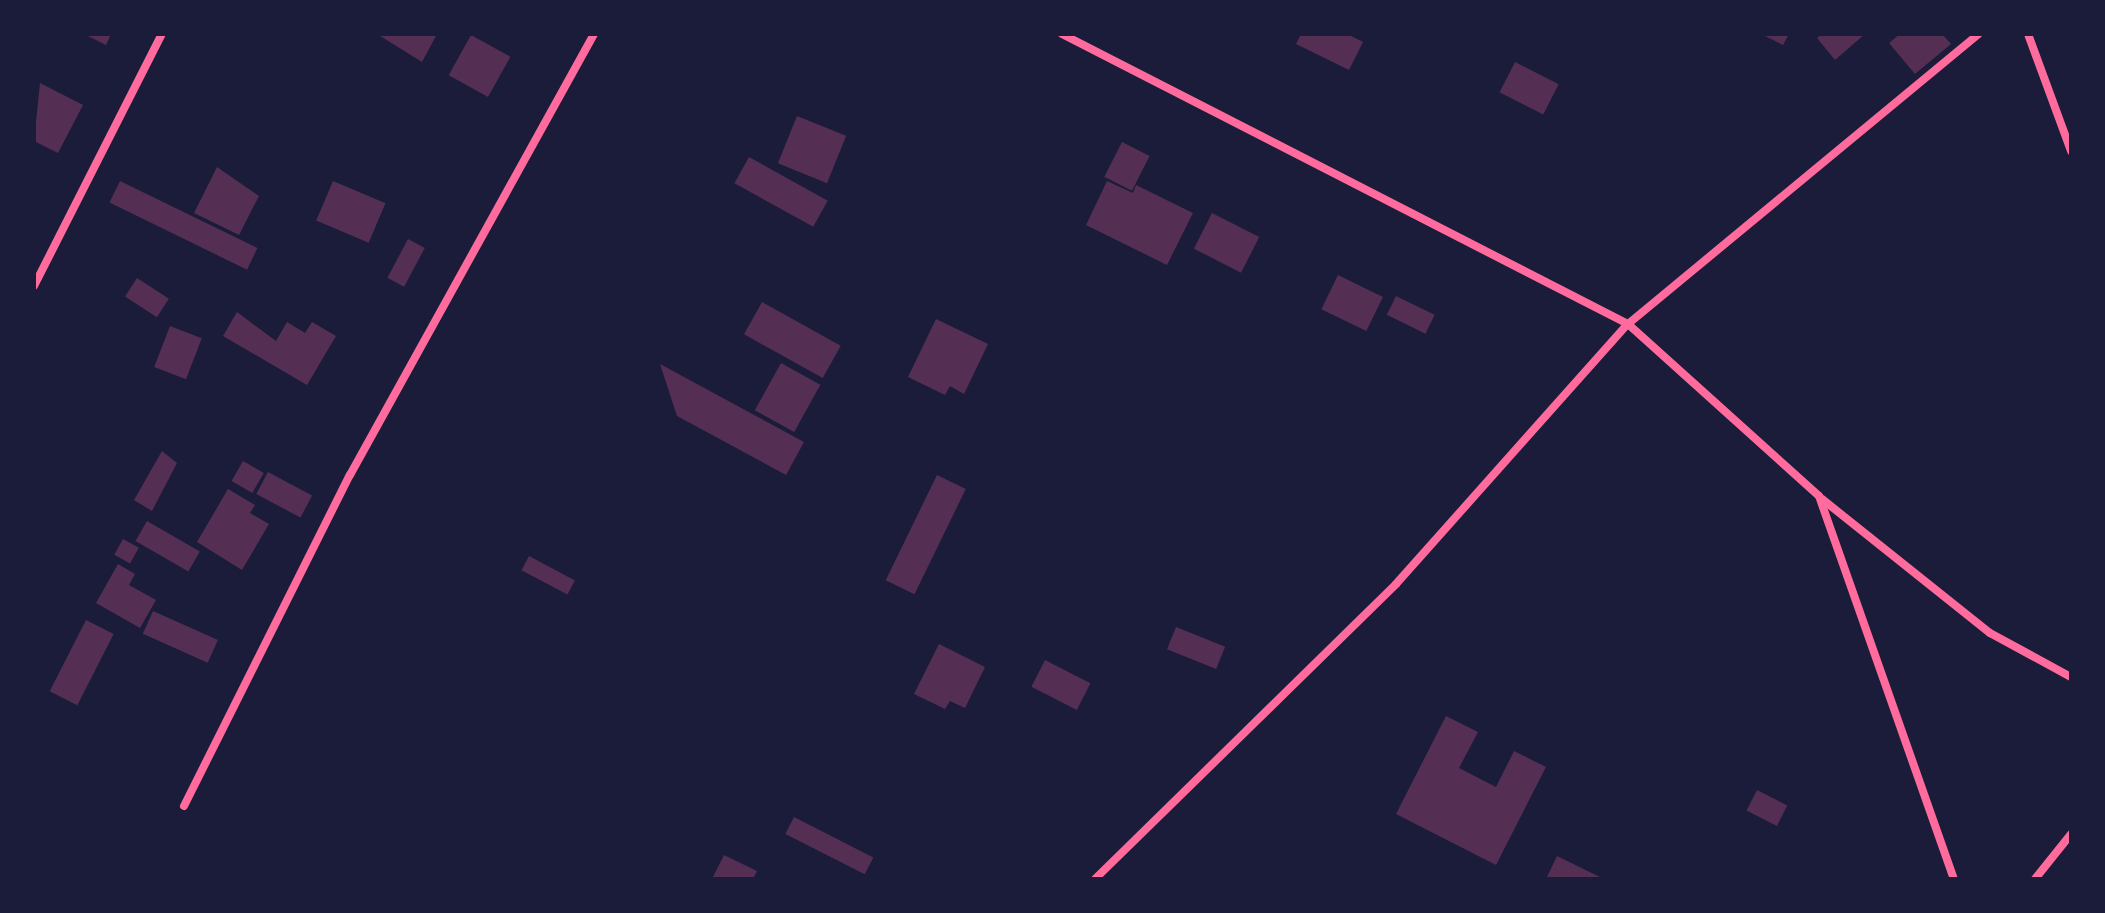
<!DOCTYPE html>
<html>
<head>
<meta charset="utf-8">
<style>
  body { margin:0 }
  #map { position:relative; width:2105px; height:913px; overflow:hidden; background:#1b1b3a; font-family:"IBM Plex Serif",serif }
  div>[style] { position:absolute }
  .building>* { inset:0; background:#542f53; transform-origin:0 0 }
  .minor>* { height:8px; margin:-4px; padding:0 4px; transform-origin:4px; border-radius:4px; background:#ff6b9d }
  span { translate:-50% -50%; white-space:nowrap; text-align:center; line-height:1.15; -webkit-text-stroke:8px #1b1b3a; paint-order:stroke }
  .frame { position:absolute; inset:0; border:36px solid #1b1b3a; pointer-events:none }
</style>
</head>
<body>
<div id="map">
  <div class="building">
    <div style="clip-path:polygon(84px 34px,111px 34px,106px 45px)"></div>
    <div style="clip-path:polygon(377px 34px,437px 34px,422px 62px)"></div>
    <div style="clip-path:polygon(1301px 34px,1347px 34px,1363px 42px,1349px 70px,1296px 44px)"></div>
    <div style="clip-path:polygon(1761px 34px,1789px 34px,1783px 45px)"></div>
    <div style="clip-path:polygon(1822px 34px,1865px 34px,1835px 60px,1817px 38px)"></div>
    <div style="clip-path:polygon(1900px 34px,1942px 34px,1951px 44px,1915px 74px,1889px 43px)"></div>
    <div style="left:471px;top:35px;width:45px;height:46px;rotate:29deg"></div>
    <div style="left:1515px;top:62px;width:49px;height:34px;rotate:27deg"></div>
    <div style="clip-path:polygon(40px 83px,83px 105px,58px 153px,34px 141px)"></div>
    <div style="left:797px;top:116px;width:53px;height:51px;rotate:22deg"></div>
    <div style="left:1122px;top:142px;width:31px;height:39px;rotate:27deg"></div>
    <div style="left:749px;top:157px;width:90px;height:30px;rotate:29deg"></div>
    <div style="clip-path:polygon(217px 167px,259px 196px,239px 235px,194px 213px)"></div>
    <div style="left:120px;top:181px;width:153px;height:24px;rotate:26deg"></div>
    <div style="left:333px;top:181px;width:57px;height:43px;rotate:23deg"></div>
    <div style="clip-path:polygon(1107px 181px,1133px 193px,1136px 185px,1193px 213px,1167px 265px,1086px 225px)"></div>
    <div style="left:1212px;top:213px;width:53px;height:40px;rotate:27deg"></div>
    <div style="left:408px;top:239px;width:19px;height:44px;rotate:28deg"></div>
    <div style="left:1338px;top:275px;width:50px;height:38px;rotate:26deg"></div>
    <div style="left:137px;top:278px;width:38px;height:22px;rotate:33deg"></div>
    <div style="left:1396px;top:296px;width:43px;height:21px;rotate:26deg"></div>
    <div style="left:762px;top:302px;width:90px;height:37px;rotate:29deg"></div>
    <div style="clip-path:polygon(237px 312px,276px 341px,287px 322px,305px 333px,312px 322px,336px 336px,307px 385px,223px 336px)"></div>
    <div style="clip-path:polygon(936px 319px,988px 344px,964px 394px,950px 386px,945px 395px,908px 377px)"></div>
    <div style="left:170px;top:326px;width:34px;height:44px;rotate:21deg"></div>
    <div style="left:781px;top:363px;width:45px;height:54px;rotate:29deg"></div>
    <div style="clip-path:polygon(660px 364px,804px 442px,786px 475px,677px 416px)"></div>
    <div style="clip-path:polygon(162px 451px,177px 463px,152px 511px,134px 500px)"></div>
    <div style="left:243px;top:461px;width:24px;height:23px;rotate:30deg"></div>
    <div style="left:268px;top:472px;width:50px;height:25px;rotate:28deg"></div>
    <div style="left:937px;top:475px;width:32px;height:117px;rotate:26deg"></div>
    <div style="clip-path:polygon(228px 489px,255px 505px,250px 513px,269px 524px,242px 570px,197px 542px)"></div>
    <div style="left:147px;top:521px;width:61px;height:23px;rotate:30deg"></div>
    <div style="left:123px;top:539px;width:18px;height:18px;rotate:29deg"></div>
    <div style="left:529px;top:556px;width:52px;height:16px;rotate:28deg"></div>
    <div style="clip-path:polygon(118px 564px,135px 574px,129px 585px,156px 600px,140px 628px,96px 603px)"></div>
    <div style="left:153px;top:611px;width:71px;height:25px;rotate:24deg"></div>
    <div style="left:86px;top:620px;width:31px;height:80px;rotate:27deg"></div>
    <div style="left:1176px;top:627px;width:53px;height:24px;rotate:22deg"></div>
    <div style="clip-path:polygon(939px 644px,985px 667px,965px 708px,950px 701px,945px 709px,914px 694px)"></div>
    <div style="left:1045px;top:660px;width:51px;height:30px;rotate:27deg"></div>
    <div style="clip-path:polygon(1446px 716px,1478px 732px,1459px 768px,1496px 787px,1514px 751px,1546px 767px,1496px 865px,1396px 814px)"></div>
    <div style="left:1757px;top:790px;width:34px;height:23px;rotate:27deg"></div>
    <div style="left:794px;top:817px;width:89px;height:19px;rotate:27deg"></div>
    <div style="clip-path:polygon(724px 855px,757px 871px,753px 879px,712px 879px)"></div>
    <div style="clip-path:polygon(1557px 856px,1604px 879px,1546px 879px)"></div>
  </div>
  <div class="minor">
    <div style="left:1062px;top:34px;width:636px;rotate:27.13deg"></div>
    <div style="left:1628px;top:324px;width:257px;rotate:42deg"></div>
    <div style="left:1819px;top:496px;width:406px;rotate:70.6deg"></div>
    <div style="left:2028px;top:34px;width:125px;rotate:69.8deg"></div>
    <div style="left:34px;top:286px;width:283px;rotate:-63.1deg"></div>
    <div style="left:1822px;top:499px;width:215px;rotate:38.6deg"></div>
    <div style="left:1990px;top:633px;width:92px;rotate:28.5deg"></div>
    <div style="left:184px;top:806px;width:370px;rotate:-63.4deg"></div>
    <div style="left:350px;top:475px;width:504px;rotate:-61.04deg"></div>
    <div style="left:1095px;top:879px;width:421px;rotate:-44.4deg"></div>
    <div style="left:1396px;top:584px;width:348px;rotate:-48.3deg"></div>
    <div style="left:1628px;top:324px;width:455px;rotate:-39.6deg"></div>
    <div style="left:2035px;top:879px;width:58px;rotate:-51.3deg"></div>
  </div>
  <div class="frame"></div>
</div>
</body>
</html>
